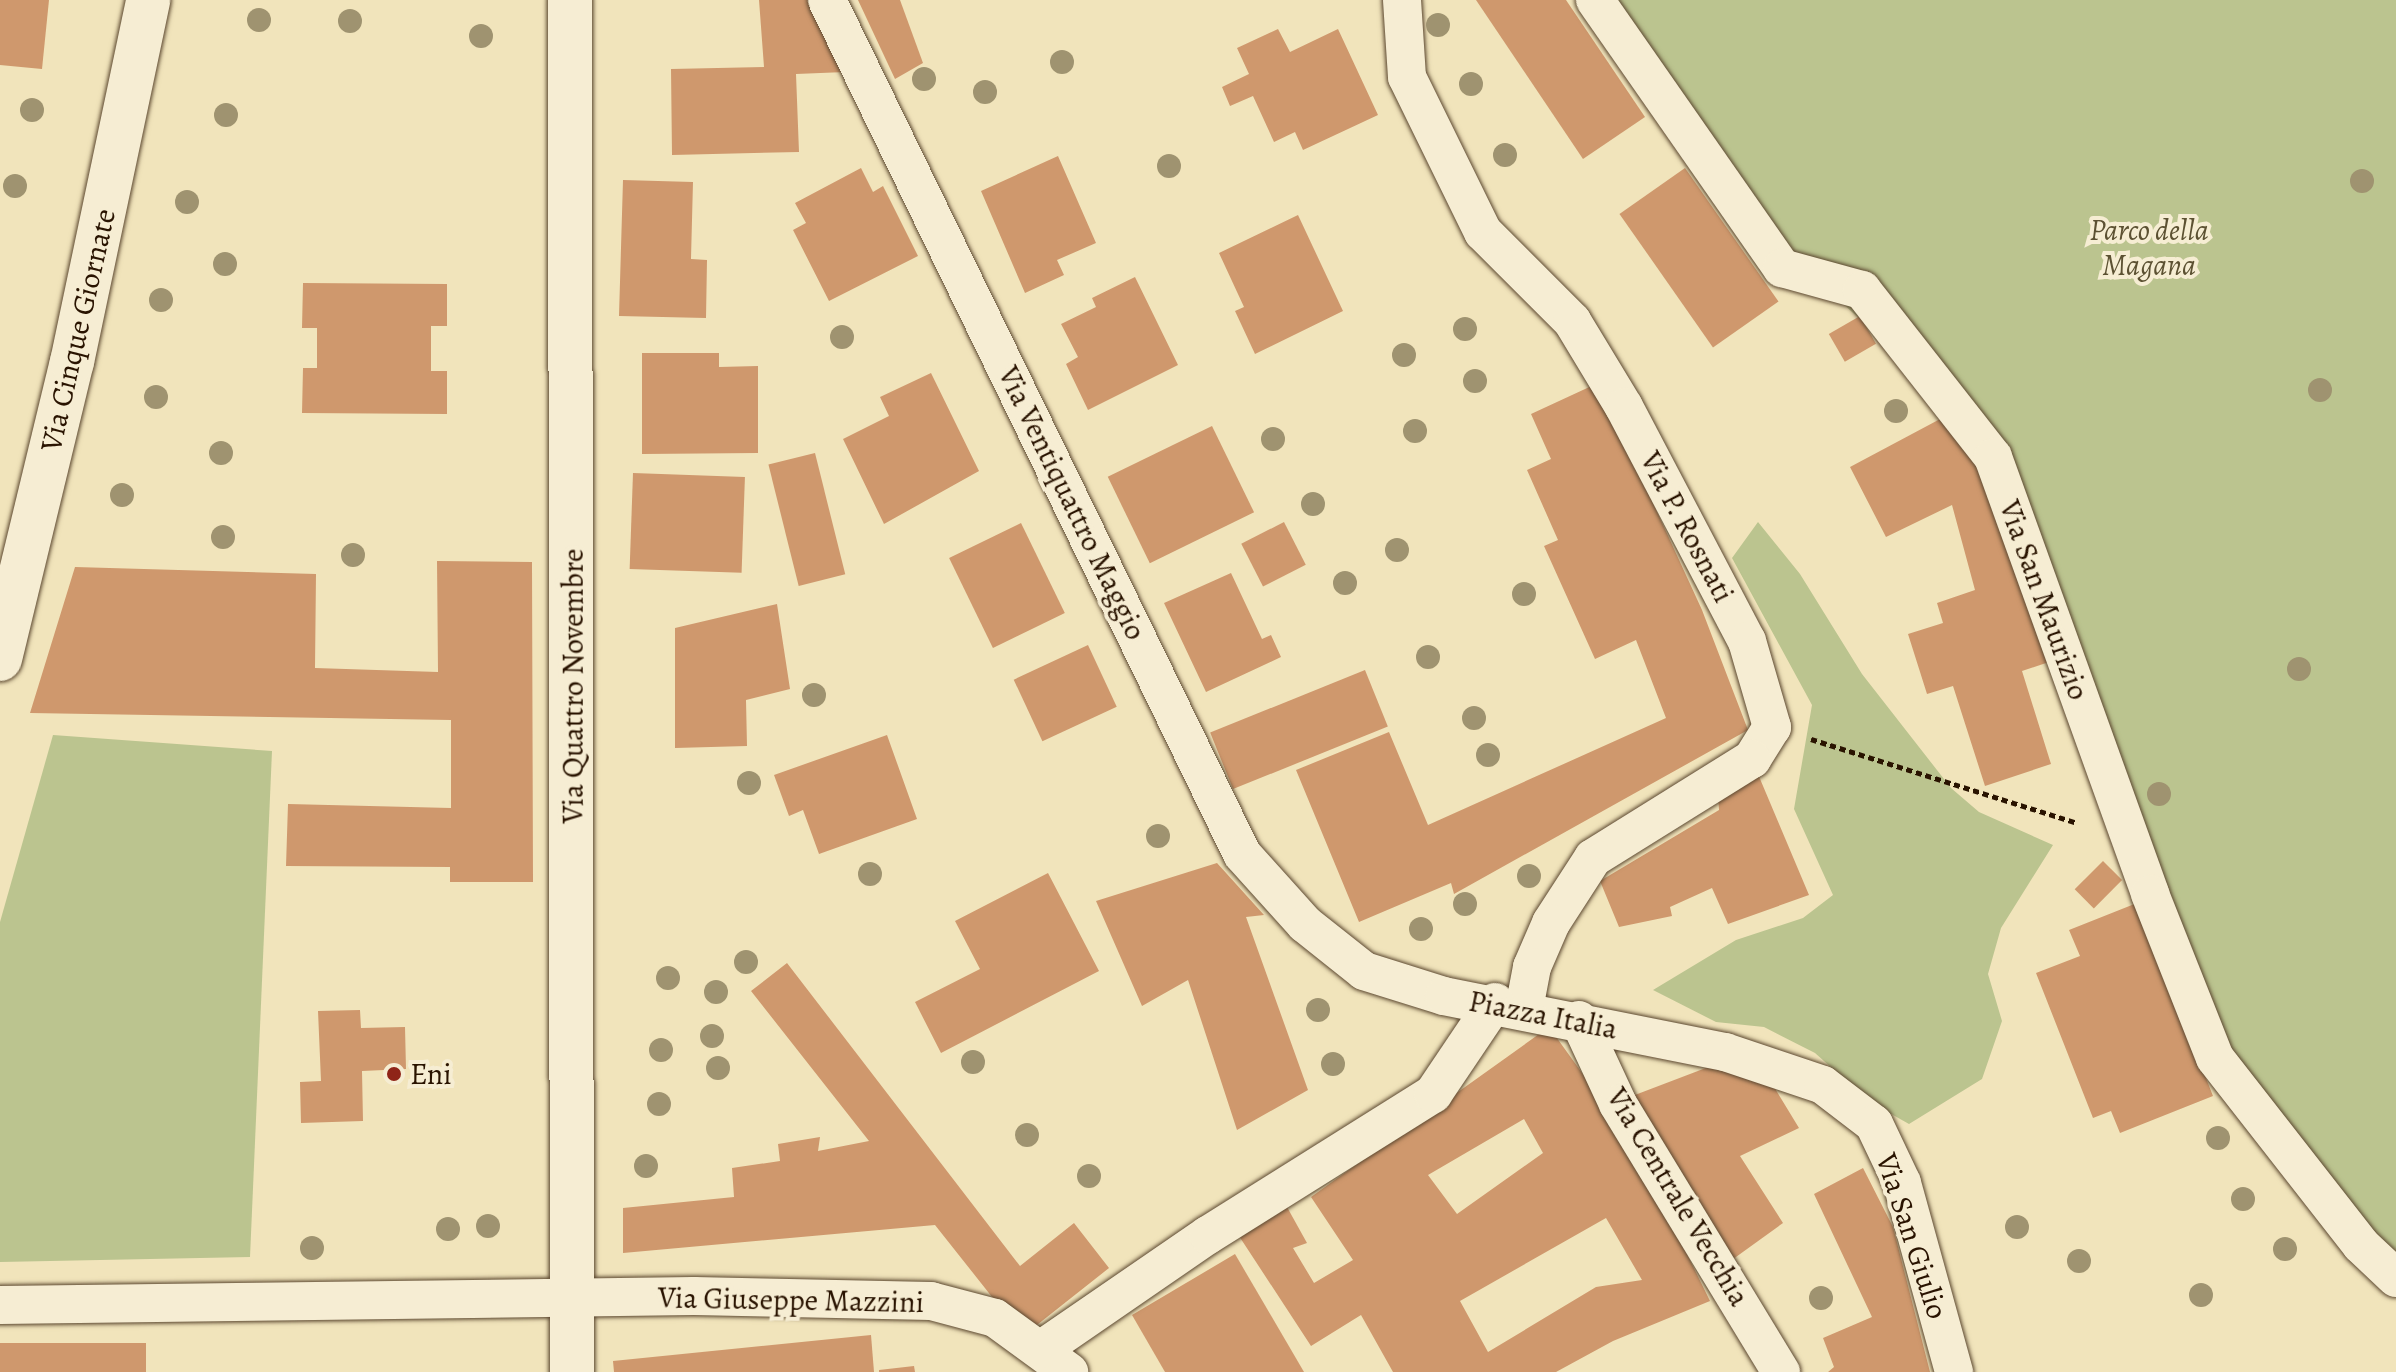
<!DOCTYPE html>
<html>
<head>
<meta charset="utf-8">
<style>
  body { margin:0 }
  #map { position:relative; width:2396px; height:1372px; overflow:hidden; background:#f1e4bb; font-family:Alegreya,serif }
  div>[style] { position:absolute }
  .green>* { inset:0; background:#bbc48f }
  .building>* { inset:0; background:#cf986d; transform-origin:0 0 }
  .path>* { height:5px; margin-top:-2.5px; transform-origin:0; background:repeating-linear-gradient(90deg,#291300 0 6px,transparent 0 10px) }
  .roads { filter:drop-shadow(0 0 2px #5b472f) drop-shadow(0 0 2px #5b472f) }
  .street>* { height:38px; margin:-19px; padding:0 19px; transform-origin:19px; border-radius:19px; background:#f6edd3 }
  .secondary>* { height:44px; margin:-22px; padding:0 22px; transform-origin:22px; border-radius:22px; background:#f6edd3 }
  .trees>* { width:24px; height:24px; margin:-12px; border-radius:50%; background:#9f9370 }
  .dots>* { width:22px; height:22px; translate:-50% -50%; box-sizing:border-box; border:4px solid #f6edd3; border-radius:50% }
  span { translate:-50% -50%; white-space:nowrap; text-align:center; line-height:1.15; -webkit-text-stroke:8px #f6edd3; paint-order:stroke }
  .park-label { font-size:30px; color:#5c5132; font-style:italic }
  .street-label { font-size:30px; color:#291300 }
  .poi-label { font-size:30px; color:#291300 }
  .left { translate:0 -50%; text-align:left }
</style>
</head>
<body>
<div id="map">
  <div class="green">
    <div style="clip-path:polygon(1613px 0,2396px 0,2396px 1256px,2368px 1236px,2222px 1053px,2005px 450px,1790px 256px)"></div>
    <div style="clip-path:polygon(1758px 522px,1800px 574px,1862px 674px,1951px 788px,1979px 812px,2053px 845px,2001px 928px,1988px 974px,2002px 1021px,1982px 1079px,1909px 1124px,1870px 1102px,1815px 1053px,1764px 1027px,1716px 1022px,1653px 990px,1736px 940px,1803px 918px,1833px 895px,1794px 809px,1812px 705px,1732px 558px)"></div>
    <div style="clip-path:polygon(53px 735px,272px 751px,250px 1257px,0 1262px,0 922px)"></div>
  </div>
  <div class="building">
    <div style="clip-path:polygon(0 0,49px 0,42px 69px,0 65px)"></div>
    <div style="clip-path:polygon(759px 0,809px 0,845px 72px,796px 74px,799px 152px,672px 155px,671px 69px,764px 67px)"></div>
    <div style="clip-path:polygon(858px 0,900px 0,923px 63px,895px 79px)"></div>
    <div style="clip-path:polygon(1476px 0,1566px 0,1645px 117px,1583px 159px)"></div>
    <div style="clip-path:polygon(1278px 29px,1290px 52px,1338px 29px,1378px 115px,1303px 150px,1295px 132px,1274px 142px,1253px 96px,1230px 106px,1222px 87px,1249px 74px,1237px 48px)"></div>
    <div style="clip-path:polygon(1058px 156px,1096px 243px,1057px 260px,1064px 275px,1025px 293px,981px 191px)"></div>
    <div style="clip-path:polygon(861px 168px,873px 192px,883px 186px,918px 256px,829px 301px,793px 230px,806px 223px,795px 203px)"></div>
    <div style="left:1685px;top:168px;width:163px;height:80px;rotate:55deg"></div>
    <div style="clip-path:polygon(623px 180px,693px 182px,691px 259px,707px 260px,706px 318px,619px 316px)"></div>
    <div style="clip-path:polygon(1298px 215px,1343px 311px,1255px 354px,1235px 311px,1244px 307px,1219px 253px)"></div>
    <div style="clip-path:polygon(1135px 277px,1178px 365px,1088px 410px,1066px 364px,1078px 357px,1061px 324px,1096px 307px,1092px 298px)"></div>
    <div style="clip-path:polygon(303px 283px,447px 284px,447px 326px,431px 326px,431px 371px,447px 371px,447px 414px,302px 413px,303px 368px,317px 368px,317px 328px,302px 328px)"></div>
    <div style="left:1860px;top:316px;width:32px;height:36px;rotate:60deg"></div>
    <div style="clip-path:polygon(642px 353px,719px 353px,719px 367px,758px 366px,758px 453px,642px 454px)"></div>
    <div style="clip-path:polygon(931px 373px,979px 471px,884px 524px,843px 439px,889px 416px,880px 397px)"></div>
    <div style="clip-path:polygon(1598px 383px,1702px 610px,1748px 730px,1454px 894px,1451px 883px,1359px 922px,1296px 770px,1389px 732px,1428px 825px,1666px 718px,1636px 640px,1595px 659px,1544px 546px,1558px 540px,1527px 470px,1551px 459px,1531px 414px)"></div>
    <div style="clip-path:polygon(1942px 418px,1991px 480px,2055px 660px,2022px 671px,2051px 764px,1985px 786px,1953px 686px,1927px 694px,1908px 634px,1943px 623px,1937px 603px,1975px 590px,1952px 505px,1886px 537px,1850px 467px)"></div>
    <div style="left:1212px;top:426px;width:96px;height:116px;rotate:64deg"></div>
    <div style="left:815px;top:453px;width:125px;height:48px;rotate:76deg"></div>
    <div style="left:633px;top:473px;width:112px;height:96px;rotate:2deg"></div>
    <div style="left:1284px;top:522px;width:48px;height:48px;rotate:63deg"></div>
    <div style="left:1021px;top:523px;width:100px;height:80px;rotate:64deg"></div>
    <div style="clip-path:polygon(437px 561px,532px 562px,533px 882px,450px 882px,450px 867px,286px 866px,288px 804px,451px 808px,451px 720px,30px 713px,75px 567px,316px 574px,315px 668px,438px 672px)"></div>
    <div style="clip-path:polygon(1231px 573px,1262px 639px,1271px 635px,1281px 657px,1206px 692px,1164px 603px)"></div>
    <div style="clip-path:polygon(777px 604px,790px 689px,746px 700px,747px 746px,675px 748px,675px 628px)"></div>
    <div style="left:1088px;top:645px;width:68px;height:82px;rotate:65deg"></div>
    <div style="left:1365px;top:670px;width:61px;height:167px;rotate:68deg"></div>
    <div style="clip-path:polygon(887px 735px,917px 819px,819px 854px,803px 810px,789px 816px,774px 775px)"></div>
    <div style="clip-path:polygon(1755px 767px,1809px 895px,1728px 924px,1712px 888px,1670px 907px,1672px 916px,1619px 927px,1600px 881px,1719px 810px,1718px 795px)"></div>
    <div style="left:2103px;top:861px;width:27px;height:40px;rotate:45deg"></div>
    <div style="clip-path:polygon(1217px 863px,1264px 915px,1246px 917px,1308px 1090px,1237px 1130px,1188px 980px,1142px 1006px,1096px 901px)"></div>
    <div style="clip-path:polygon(1048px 873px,1099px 971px,941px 1053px,915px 1002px,980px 969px,955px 921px)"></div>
    <div style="clip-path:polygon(2137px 903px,2213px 1096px,2120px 1133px,2111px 1111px,2093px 1118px,2036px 973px,2080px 956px,2069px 930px)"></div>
    <div style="clip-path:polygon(787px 963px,1020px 1266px,1074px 1223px,1109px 1268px,1023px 1336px,935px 1225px,623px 1253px,623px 1208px,734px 1197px,732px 1168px,780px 1161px,778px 1144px,820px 1137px,818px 1151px,869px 1141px,751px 991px)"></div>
    <div style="clip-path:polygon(360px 1010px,361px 1028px,405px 1027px,406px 1069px,362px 1071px,363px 1121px,301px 1123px,300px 1082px,321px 1081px,318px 1011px)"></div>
    <div style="clip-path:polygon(evenodd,1549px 1027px,1633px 1144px,1710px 1301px,1613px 1341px,1556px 1372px,1393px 1372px,1361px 1315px,1311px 1346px,1239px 1236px,1287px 1207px,1307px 1243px,1293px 1248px,1314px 1283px,1353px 1260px,1311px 1197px,1549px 1027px,1524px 1119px,1543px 1153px,1457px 1214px,1428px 1175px,1524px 1119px,1549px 1027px,1606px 1218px,1642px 1280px,1596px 1287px,1488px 1352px,1460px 1301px,1606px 1218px)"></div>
    <div style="clip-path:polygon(1711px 1066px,1771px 1082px,1799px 1128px,1740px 1156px,1783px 1223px,1729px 1262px,1627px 1098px)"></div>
    <div style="clip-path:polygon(1863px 1168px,1893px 1227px,1930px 1372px,1828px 1372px,1834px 1367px,1823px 1338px,1872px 1317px,1814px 1194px)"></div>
    <div style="clip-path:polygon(1235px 1254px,1304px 1372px,1165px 1372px,1132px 1315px)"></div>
    <div style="clip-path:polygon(871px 1335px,874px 1372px,614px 1372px,613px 1361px)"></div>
    <div style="left:0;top:1343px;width:146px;height:29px"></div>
    <div style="clip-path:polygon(914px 1366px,915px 1372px,879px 1372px,879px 1370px)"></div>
  </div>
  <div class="path">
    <div style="left:1811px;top:739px;width:279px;rotate:17.5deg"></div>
  </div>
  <div class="roads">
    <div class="street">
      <div style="left:827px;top:0;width:949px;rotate:64.08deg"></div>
      <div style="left:1242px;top:854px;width:94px;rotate:48deg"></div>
      <div style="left:1305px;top:924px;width:75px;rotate:38.5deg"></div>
      <div style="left:1364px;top:971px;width:84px;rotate:17.4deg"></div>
      <div style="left:1444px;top:996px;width:287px;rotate:11.3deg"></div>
      <div style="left:1725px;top:1052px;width:103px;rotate:18.6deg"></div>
      <div style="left:1823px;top:1085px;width:64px;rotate:37.4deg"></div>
      <div style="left:1874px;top:1124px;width:65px;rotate:64.6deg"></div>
      <div style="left:1902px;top:1183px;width:196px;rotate:74.6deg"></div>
      <div style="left:1402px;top:0;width:77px;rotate:86.3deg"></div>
      <div style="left:1407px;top:77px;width:173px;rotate:63.9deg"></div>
      <div style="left:1483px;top:232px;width:126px;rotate:45deg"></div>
      <div style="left:1572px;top:321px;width:100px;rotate:58.8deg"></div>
      <div style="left:1624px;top:407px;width:264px;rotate:62.3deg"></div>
      <div style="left:1747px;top:641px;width:90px;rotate:73.8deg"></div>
      <div style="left:1772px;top:727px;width:38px;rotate:122deg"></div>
      <div style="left:1752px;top:759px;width:187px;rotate:148.1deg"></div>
      <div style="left:1593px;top:858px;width:77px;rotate:122.9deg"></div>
      <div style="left:1551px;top:923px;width:48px;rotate:113.4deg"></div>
      <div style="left:1532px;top:967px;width:43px;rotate:100.8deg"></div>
      <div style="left:1595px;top:0;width:327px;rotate:55.1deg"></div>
      <div style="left:1782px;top:268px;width:83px;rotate:15.4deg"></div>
      <div style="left:1862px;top:290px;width:212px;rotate:51.9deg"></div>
      <div style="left:1993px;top:457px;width:464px;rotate:70.2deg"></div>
      <div style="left:2150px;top:894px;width:176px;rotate:68.4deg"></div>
      <div style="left:2215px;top:1058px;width:237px;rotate:52deg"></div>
      <div style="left:2361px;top:1245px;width:48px;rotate:43.3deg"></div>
      <div style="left:1579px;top:1020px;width:93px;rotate:65.1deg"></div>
      <div style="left:1618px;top:1104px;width:314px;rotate:58.7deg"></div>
      <div style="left:0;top:1305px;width:694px;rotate:-0.74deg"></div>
      <div style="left:694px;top:1296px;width:237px;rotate:1.2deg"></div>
      <div style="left:931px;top:1301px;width:66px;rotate:14.9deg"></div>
      <div style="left:995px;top:1318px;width:92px;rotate:36.1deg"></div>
      <div style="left:1042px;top:1349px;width:201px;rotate:-34.5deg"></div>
      <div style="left:1208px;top:1235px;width:266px;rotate:-32.1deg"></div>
      <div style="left:1433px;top:1094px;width:111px;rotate:-56deg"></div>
    </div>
    <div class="secondary">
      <div style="left:570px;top:0;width:1372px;rotate:89.92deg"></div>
      <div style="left:0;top:659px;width:306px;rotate:-76.4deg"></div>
      <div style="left:72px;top:362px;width:370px;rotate:-78.1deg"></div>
    </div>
  </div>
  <div class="trees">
    <div style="left:259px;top:20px"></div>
    <div style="left:350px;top:21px"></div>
    <div style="left:1438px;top:25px"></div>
    <div style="left:481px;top:36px"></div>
    <div style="left:1062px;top:62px"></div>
    <div style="left:924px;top:79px"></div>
    <div style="left:1471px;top:84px"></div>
    <div style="left:985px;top:92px"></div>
    <div style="left:32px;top:110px"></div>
    <div style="left:226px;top:115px"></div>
    <div style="left:1505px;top:155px"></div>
    <div style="left:1169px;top:166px"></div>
    <div style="left:2362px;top:181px"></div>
    <div style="left:15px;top:186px"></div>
    <div style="left:187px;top:202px"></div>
    <div style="left:225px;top:264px"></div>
    <div style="left:161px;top:300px"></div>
    <div style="left:1465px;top:329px"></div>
    <div style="left:842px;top:337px"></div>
    <div style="left:1404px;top:355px"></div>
    <div style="left:1475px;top:381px"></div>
    <div style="left:2320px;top:390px"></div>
    <div style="left:156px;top:397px"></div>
    <div style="left:1896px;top:411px"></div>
    <div style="left:1415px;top:431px"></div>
    <div style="left:1273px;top:439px"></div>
    <div style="left:221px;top:453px"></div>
    <div style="left:122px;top:495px"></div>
    <div style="left:1313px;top:504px"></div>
    <div style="left:223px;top:537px"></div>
    <div style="left:1397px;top:550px"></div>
    <div style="left:353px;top:555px"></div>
    <div style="left:1345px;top:583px"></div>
    <div style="left:1524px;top:594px"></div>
    <div style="left:1428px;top:657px"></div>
    <div style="left:2299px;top:669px"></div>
    <div style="left:814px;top:695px"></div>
    <div style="left:1474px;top:718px"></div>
    <div style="left:1488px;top:755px"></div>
    <div style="left:749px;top:783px"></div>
    <div style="left:2159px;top:794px"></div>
    <div style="left:1158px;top:836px"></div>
    <div style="left:870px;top:874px"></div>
    <div style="left:1529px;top:876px"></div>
    <div style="left:1465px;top:904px"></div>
    <div style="left:1421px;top:929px"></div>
    <div style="left:746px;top:962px"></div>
    <div style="left:668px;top:978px"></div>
    <div style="left:716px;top:992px"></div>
    <div style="left:1318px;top:1010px"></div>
    <div style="left:712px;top:1036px"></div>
    <div style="left:661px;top:1050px"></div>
    <div style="left:973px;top:1062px"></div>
    <div style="left:1333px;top:1064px"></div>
    <div style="left:718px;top:1068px"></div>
    <div style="left:659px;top:1104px"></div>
    <div style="left:1027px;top:1135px"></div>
    <div style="left:2218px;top:1138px"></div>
    <div style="left:646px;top:1166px"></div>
    <div style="left:1089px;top:1176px"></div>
    <div style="left:2243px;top:1199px"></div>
    <div style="left:488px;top:1226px"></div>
    <div style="left:2017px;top:1227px"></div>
    <div style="left:448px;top:1229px"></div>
    <div style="left:312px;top:1248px"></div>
    <div style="left:2285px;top:1249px"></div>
    <div style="left:2079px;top:1261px"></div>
    <div style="left:2201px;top:1295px"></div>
    <div style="left:1821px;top:1298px"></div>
  </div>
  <div class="dots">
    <div style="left:394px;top:1074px;background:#8f2418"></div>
  </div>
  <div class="park-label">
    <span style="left:2149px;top:247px">Parco della<br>Magana</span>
  </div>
  <div class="street-label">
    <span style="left:78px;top:330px;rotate:-77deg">Via Cinque Giornate</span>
    <span style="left:1072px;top:503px;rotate:64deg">Via Ventiquattro Maggio</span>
    <span style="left:1687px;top:527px;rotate:62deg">Via P. Rosnati</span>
    <span style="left:2044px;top:600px;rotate:70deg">Via San Maurizio</span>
    <span style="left:573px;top:686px;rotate:-90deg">Via Quattro Novembre</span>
    <span style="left:1543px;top:1015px;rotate:11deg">Piazza Italia</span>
    <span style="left:1678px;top:1197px;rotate:59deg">Via Centrale Vecchia</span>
    <span style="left:1912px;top:1236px;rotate:72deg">Via San Giulio</span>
    <span style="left:791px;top:1300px;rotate:1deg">Via Giuseppe Mazzini</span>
  </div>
  <div class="poi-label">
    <span class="left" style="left:410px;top:1074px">Eni</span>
  </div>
</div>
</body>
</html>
